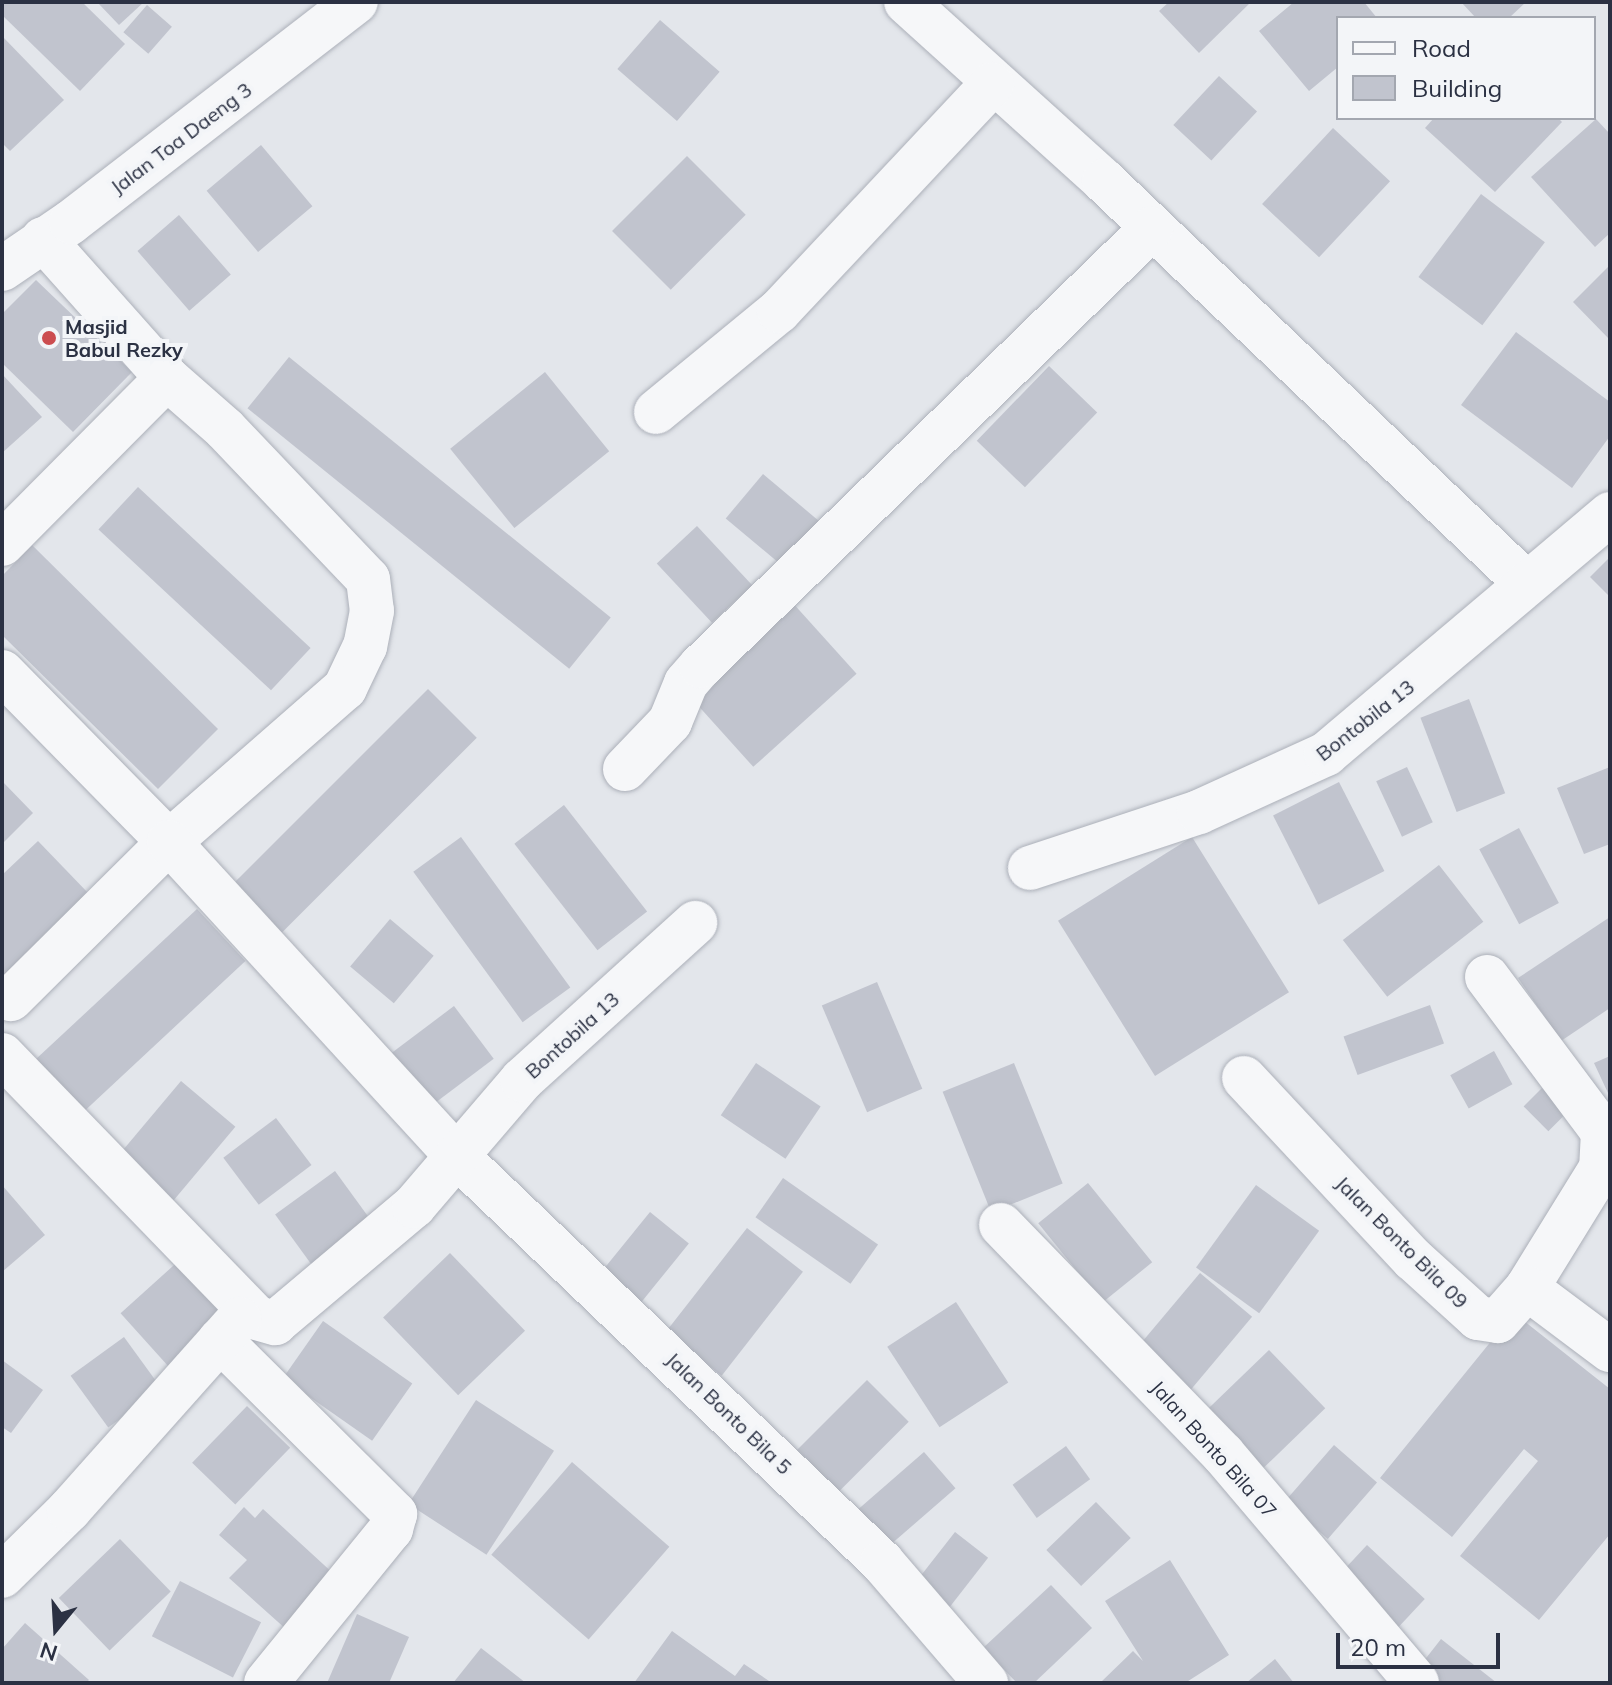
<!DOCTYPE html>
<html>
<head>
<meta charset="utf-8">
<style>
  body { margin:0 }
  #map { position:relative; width:1612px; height:1685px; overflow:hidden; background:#e3e6eb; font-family:Mulish,sans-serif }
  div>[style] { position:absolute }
  .building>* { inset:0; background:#c1c4ce; transform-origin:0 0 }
  .roads { filter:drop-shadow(0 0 2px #acb0b9) drop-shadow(0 0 2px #acb0b9) }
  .minor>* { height:44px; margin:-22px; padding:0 22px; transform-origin:22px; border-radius:22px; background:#f6f7f9 }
  .dots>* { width:22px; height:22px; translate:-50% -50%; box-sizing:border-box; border:4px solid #f3f5f8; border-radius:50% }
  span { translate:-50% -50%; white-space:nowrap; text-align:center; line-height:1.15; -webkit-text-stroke:8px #f3f5f8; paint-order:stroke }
  .street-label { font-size:20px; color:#2b3143 }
  .poi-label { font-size:20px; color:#2b3143; font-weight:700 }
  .left { translate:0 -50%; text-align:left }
  .frame { position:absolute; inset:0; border:4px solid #2b3143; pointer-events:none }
  .legend { position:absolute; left:1336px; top:16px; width:260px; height:104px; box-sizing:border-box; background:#f3f5f8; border:2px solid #a3a7b0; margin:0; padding:10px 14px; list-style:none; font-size:24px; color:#2b3143 }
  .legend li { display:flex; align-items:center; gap:16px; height:40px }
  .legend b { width:40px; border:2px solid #a3a7b0 }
  .north { position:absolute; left:16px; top:1589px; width:80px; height:80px; -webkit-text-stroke:6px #f3f5f8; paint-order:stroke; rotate:198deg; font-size:22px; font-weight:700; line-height:32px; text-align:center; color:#2b3143 }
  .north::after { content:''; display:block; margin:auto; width:28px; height:36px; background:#2b3143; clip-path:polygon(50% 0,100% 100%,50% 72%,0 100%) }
  .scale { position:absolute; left:1336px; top:1633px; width:164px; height:36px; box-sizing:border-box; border:4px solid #2b3143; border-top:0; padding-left:10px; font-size:24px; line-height:28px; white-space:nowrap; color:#2b3143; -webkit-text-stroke:6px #f3f5f8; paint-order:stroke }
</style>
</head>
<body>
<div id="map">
  <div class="building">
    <div style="clip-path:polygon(2px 2px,82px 2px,125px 44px,80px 91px,2px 15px)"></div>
    <div style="clip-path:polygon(97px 2px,144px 2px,119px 25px)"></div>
    <div style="clip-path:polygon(1169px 2px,1251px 2px,1199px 53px,1159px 11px)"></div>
    <div style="clip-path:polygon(1294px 2px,1364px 2px,1377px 18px,1338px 18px,1338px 67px,1309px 91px,1259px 31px)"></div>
    <div style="clip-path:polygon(1461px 2px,1526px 2px,1509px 18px,1476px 18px)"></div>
    <div style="left:147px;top:5px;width:33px;height:36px;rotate:41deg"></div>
    <div style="left:660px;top:20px;width:79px;height:65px;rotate:41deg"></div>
    <div style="clip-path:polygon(2px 36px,64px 100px,10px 151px,2px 143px)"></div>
    <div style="left:1219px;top:76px;width:52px;height:67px;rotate:43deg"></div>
    <div style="clip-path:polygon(1434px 118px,1558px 118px,1562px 122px,1495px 192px,1425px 128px)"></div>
    <div style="clip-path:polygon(1596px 119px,1610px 134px,1610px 233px,1595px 247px,1531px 177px)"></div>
    <div style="left:1333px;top:128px;width:78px;height:104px;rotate:43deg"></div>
    <div style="left:261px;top:145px;width:80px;height:71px;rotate:50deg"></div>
    <div style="left:687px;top:156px;width:83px;height:106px;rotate:45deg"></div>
    <div style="left:1481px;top:194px;width:80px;height:104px;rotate:37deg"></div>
    <div style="left:179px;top:215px;width:79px;height:55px;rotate:49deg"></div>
    <div style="clip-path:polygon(1610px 265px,1610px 340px,1573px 302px)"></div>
    <div style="clip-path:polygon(36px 280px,132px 372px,73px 432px,2px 363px,2px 314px)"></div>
    <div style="clip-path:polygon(1516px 332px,1610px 402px,1610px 436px,1572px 488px,1461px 405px)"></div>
    <div style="left:289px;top:357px;width:414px;height:66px;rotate:39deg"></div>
    <div style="left:1049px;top:366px;width:67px;height:104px;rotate:44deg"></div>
    <div style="left:545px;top:372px;width:102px;height:122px;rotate:51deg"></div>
    <div style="clip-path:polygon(2px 374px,42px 417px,2px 453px)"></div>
    <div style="left:763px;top:474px;width:80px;height:58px;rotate:40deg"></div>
    <div style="left:138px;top:487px;width:236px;height:58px;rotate:43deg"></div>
    <div style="left:697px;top:526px;width:81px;height:55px;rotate:47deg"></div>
    <div style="clip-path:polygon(32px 545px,218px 729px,158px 789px,2px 635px,2px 576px)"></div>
    <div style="clip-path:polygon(1610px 557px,1610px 597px,1590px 577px)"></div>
    <div style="left:791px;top:601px;width:98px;height:139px;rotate:48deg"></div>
    <div style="left:428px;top:689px;width:69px;height:290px;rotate:45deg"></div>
    <div style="left:1469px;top:699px;width:101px;height:52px;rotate:69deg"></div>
    <div style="left:1407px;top:767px;width:61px;height:34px;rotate:65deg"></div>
    <div style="clip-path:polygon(1610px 767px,1610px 844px,1584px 854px,1557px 788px)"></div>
    <div style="clip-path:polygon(2px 781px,33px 813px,2px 844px)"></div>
    <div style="left:1339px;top:782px;width:100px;height:74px;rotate:63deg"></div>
    <div style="left:564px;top:805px;width:135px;height:63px;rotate:52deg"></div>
    <div style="left:1519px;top:828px;width:85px;height:45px;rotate:62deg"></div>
    <div style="left:461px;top:837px;width:186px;height:59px;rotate:54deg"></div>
    <div style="left:1192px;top:837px;width:183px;height:158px;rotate:58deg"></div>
    <div style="clip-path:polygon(38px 841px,91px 896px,2px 980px,2px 875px)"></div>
    <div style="left:1439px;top:865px;width:72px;height:122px;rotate:52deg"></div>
    <div style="left:197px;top:909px;width:71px;height:223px;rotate:47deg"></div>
    <div style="clip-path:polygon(1610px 917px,1610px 1008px,1561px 1041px,1518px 978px)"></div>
    <div style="left:390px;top:919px;width:57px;height:62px;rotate:40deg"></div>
    <div style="left:877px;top:982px;width:116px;height:60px;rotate:67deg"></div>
    <div style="left:1430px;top:1005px;width:41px;height:92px;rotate:70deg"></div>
    <div style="left:454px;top:1006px;width:66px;height:84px;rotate:53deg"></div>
    <div style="left:1494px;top:1051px;width:38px;height:50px;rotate:61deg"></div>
    <div style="clip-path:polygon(1610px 1056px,1610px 1091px,1608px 1093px,1594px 1063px)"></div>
    <div style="left:756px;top:1063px;width:78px;height:63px;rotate:34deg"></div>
    <div style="left:1014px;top:1063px;width:130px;height:77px;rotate:68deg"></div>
    <div style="left:181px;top:1081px;width:71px;height:96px;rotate:40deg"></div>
    <div style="left:1542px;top:1088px;width:35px;height:26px;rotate:45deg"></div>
    <div style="left:276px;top:1118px;width:59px;height:66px;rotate:53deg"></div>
    <div style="left:335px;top:1171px;width:74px;height:74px;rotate:54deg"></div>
    <div style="left:783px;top:1178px;width:116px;height:48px;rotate:35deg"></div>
    <div style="left:1088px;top:1183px;width:102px;height:64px;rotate:51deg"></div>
    <div style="clip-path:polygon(2px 1185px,45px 1235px,2px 1272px)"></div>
    <div style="left:1256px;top:1185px;width:78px;height:102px;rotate:36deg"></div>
    <div style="left:650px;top:1212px;width:50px;height:76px;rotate:39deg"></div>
    <div style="left:747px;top:1228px;width:71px;height:132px;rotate:38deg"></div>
    <div style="left:450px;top:1253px;width:108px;height:93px;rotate:46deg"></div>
    <div style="left:183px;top:1257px;width:72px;height:84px;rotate:48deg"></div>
    <div style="left:1200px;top:1273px;width:68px;height:100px;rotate:40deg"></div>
    <div style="left:956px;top:1302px;width:96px;height:82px;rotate:57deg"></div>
    <div style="clip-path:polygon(1514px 1313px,1610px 1389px,1610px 1534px,1539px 1620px,1460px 1556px,1538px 1461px,1524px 1449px,1452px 1537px,1380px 1478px)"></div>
    <div style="left:323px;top:1321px;width:109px;height:70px;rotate:35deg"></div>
    <div style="left:124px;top:1337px;width:64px;height:66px;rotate:54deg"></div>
    <div style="left:1269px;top:1350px;width:81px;height:94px;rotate:46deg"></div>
    <div style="clip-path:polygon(2px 1360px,43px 1390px,11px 1433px,2px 1427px)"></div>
    <div style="left:867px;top:1380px;width:59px;height:99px;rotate:45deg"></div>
    <div style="left:476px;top:1400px;width:93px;height:124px;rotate:33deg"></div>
    <div style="left:247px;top:1406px;width:60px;height:79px;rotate:44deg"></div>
    <div style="left:1334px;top:1445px;width:57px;height:75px;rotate:41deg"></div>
    <div style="left:1066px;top:1446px;width:41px;height:66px;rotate:54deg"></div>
    <div style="left:924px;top:1452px;width:48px;height:97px;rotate:49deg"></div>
    <div style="left:572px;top:1462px;width:129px;height:123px;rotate:41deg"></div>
    <div style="left:1096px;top:1502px;width:50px;height:69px;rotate:46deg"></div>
    <div style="clip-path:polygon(244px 1507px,255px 1518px,263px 1509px,335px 1575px,287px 1630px,229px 1578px,247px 1560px,219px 1535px)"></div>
    <div style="left:955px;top:1532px;width:42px;height:68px;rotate:38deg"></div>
    <div style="left:120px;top:1539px;width:73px;height:85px;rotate:46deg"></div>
    <div style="left:1367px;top:1545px;width:79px;height:45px;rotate:43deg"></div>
    <div style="clip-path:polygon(1170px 1560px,1229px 1655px,1185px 1683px,1100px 1683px,1133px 1651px,1143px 1661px,1105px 1601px)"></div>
    <div style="left:180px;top:1581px;width:91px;height:62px;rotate:27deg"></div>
    <div style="clip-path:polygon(1051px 1585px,1092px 1628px,1034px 1683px,1017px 1683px,983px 1648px)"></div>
    <div style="clip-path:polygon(357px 1614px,409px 1637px,389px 1683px,327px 1683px)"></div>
    <div style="clip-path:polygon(25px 1623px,89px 1680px,86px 1683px,2px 1683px,2px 1649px)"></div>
    <div style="clip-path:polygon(672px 1631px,735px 1676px,744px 1664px,772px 1683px,634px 1683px)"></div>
    <div style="clip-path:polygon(1441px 1639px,1497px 1683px,1431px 1683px,1416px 1671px)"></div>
    <div style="clip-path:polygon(481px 1648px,526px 1683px,453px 1683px)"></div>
    <div style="clip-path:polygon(1275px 1659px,1294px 1683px,1246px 1683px)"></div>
  </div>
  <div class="roads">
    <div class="minor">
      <div style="left:906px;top:2px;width:267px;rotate:42.1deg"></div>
      <div style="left:1104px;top:181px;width:584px;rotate:43.61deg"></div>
      <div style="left:43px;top:239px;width:186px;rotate:48.3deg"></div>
      <div style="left:2px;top:269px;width:83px;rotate:-34.3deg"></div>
      <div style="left:71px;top:222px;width:360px;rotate:-37.7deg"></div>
      <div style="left:656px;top:412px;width:159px;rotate:-39.4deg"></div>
      <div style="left:779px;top:311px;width:311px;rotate:-46.8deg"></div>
      <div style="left:2px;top:544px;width:234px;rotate:-45.2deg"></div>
      <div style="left:167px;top:378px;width:77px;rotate:41.3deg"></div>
      <div style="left:225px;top:429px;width:207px;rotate:46.4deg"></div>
      <div style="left:368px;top:579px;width:32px;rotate:83deg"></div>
      <div style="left:372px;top:611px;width:36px;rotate:101deg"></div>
      <div style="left:365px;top:646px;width:47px;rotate:115.5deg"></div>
      <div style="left:345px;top:688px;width:234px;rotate:138.8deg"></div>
      <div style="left:169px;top:842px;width:223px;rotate:135.2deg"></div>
      <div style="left:2px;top:672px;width:238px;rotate:45.5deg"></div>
      <div style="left:169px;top:842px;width:426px;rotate:47.5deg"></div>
      <div style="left:457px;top:1156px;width:588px;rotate:43.69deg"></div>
      <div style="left:882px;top:1562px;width:160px;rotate:49.3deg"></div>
      <div style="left:625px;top:769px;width:65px;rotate:-46.2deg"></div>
      <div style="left:670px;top:722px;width:42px;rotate:-67.7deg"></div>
      <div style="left:686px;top:683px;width:23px;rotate:-49deg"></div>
      <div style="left:701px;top:666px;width:627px;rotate:-44.16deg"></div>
      <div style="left:1030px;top:868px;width:178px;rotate:-18.3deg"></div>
      <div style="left:1199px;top:812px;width:140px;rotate:-24.5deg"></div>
      <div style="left:1326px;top:754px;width:372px;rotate:-40.2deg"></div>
      <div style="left:1487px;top:977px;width:194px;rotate:53.2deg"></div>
      <div style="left:1603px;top:1132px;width:36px;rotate:93deg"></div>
      <div style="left:1601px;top:1168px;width:141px;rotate:121.7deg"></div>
      <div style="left:2px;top:1055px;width:366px;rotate:45.9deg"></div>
      <div style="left:257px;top:1318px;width:19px;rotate:16deg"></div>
      <div style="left:275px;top:1323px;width:182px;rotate:-40.1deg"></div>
      <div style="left:414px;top:1206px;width:166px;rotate:-49.4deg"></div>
      <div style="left:522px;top:1080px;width:234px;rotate:-42.2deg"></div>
      <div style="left:1244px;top:1078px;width:248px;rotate:47deg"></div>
      <div style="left:1413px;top:1259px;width:88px;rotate:42.2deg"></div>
      <div style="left:1478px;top:1318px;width:20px;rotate:9deg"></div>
      <div style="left:1498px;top:1321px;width:44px;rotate:-48.7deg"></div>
      <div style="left:1527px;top:1288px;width:104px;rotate:36.8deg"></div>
      <div style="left:1001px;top:1225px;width:319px;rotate:45.9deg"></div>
      <div style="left:1223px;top:1454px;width:300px;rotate:49.7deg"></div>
      <div style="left:220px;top:1340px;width:247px;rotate:44.8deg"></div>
      <div style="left:395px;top:1514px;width:16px;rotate:105deg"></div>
      <div style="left:391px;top:1529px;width:198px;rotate:129.1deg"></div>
      <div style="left:2px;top:1576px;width:94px;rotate:-44.6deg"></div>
      <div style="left:69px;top:1510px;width:256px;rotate:-48.3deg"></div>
    </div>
  </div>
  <div class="dots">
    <div style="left:49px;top:338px;background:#cc4d50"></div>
  </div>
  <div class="street-label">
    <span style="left:181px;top:138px;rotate:-37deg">Jalan Toa Daeng 3</span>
    <span style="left:1365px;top:720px;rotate:-38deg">Bontobila 13</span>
    <span style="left:572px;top:1035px;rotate:-42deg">Bontobila 13</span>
    <span style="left:1402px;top:1242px;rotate:45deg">Jalan Bonto Bila 09</span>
    <span style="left:729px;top:1413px;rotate:44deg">Jalan Bonto Bila 5</span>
    <span style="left:1214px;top:1449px;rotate:48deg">Jalan Bonto Bila 07</span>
  </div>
  <div class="poi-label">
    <span class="left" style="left:65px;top:338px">Masjid<br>Babul Rezky</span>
  </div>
  <div class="frame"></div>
  <ul class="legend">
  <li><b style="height:10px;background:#f6f7f9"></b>Road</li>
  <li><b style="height:22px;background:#c1c4ce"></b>Building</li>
  </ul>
  <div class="north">N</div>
  <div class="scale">20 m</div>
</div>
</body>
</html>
